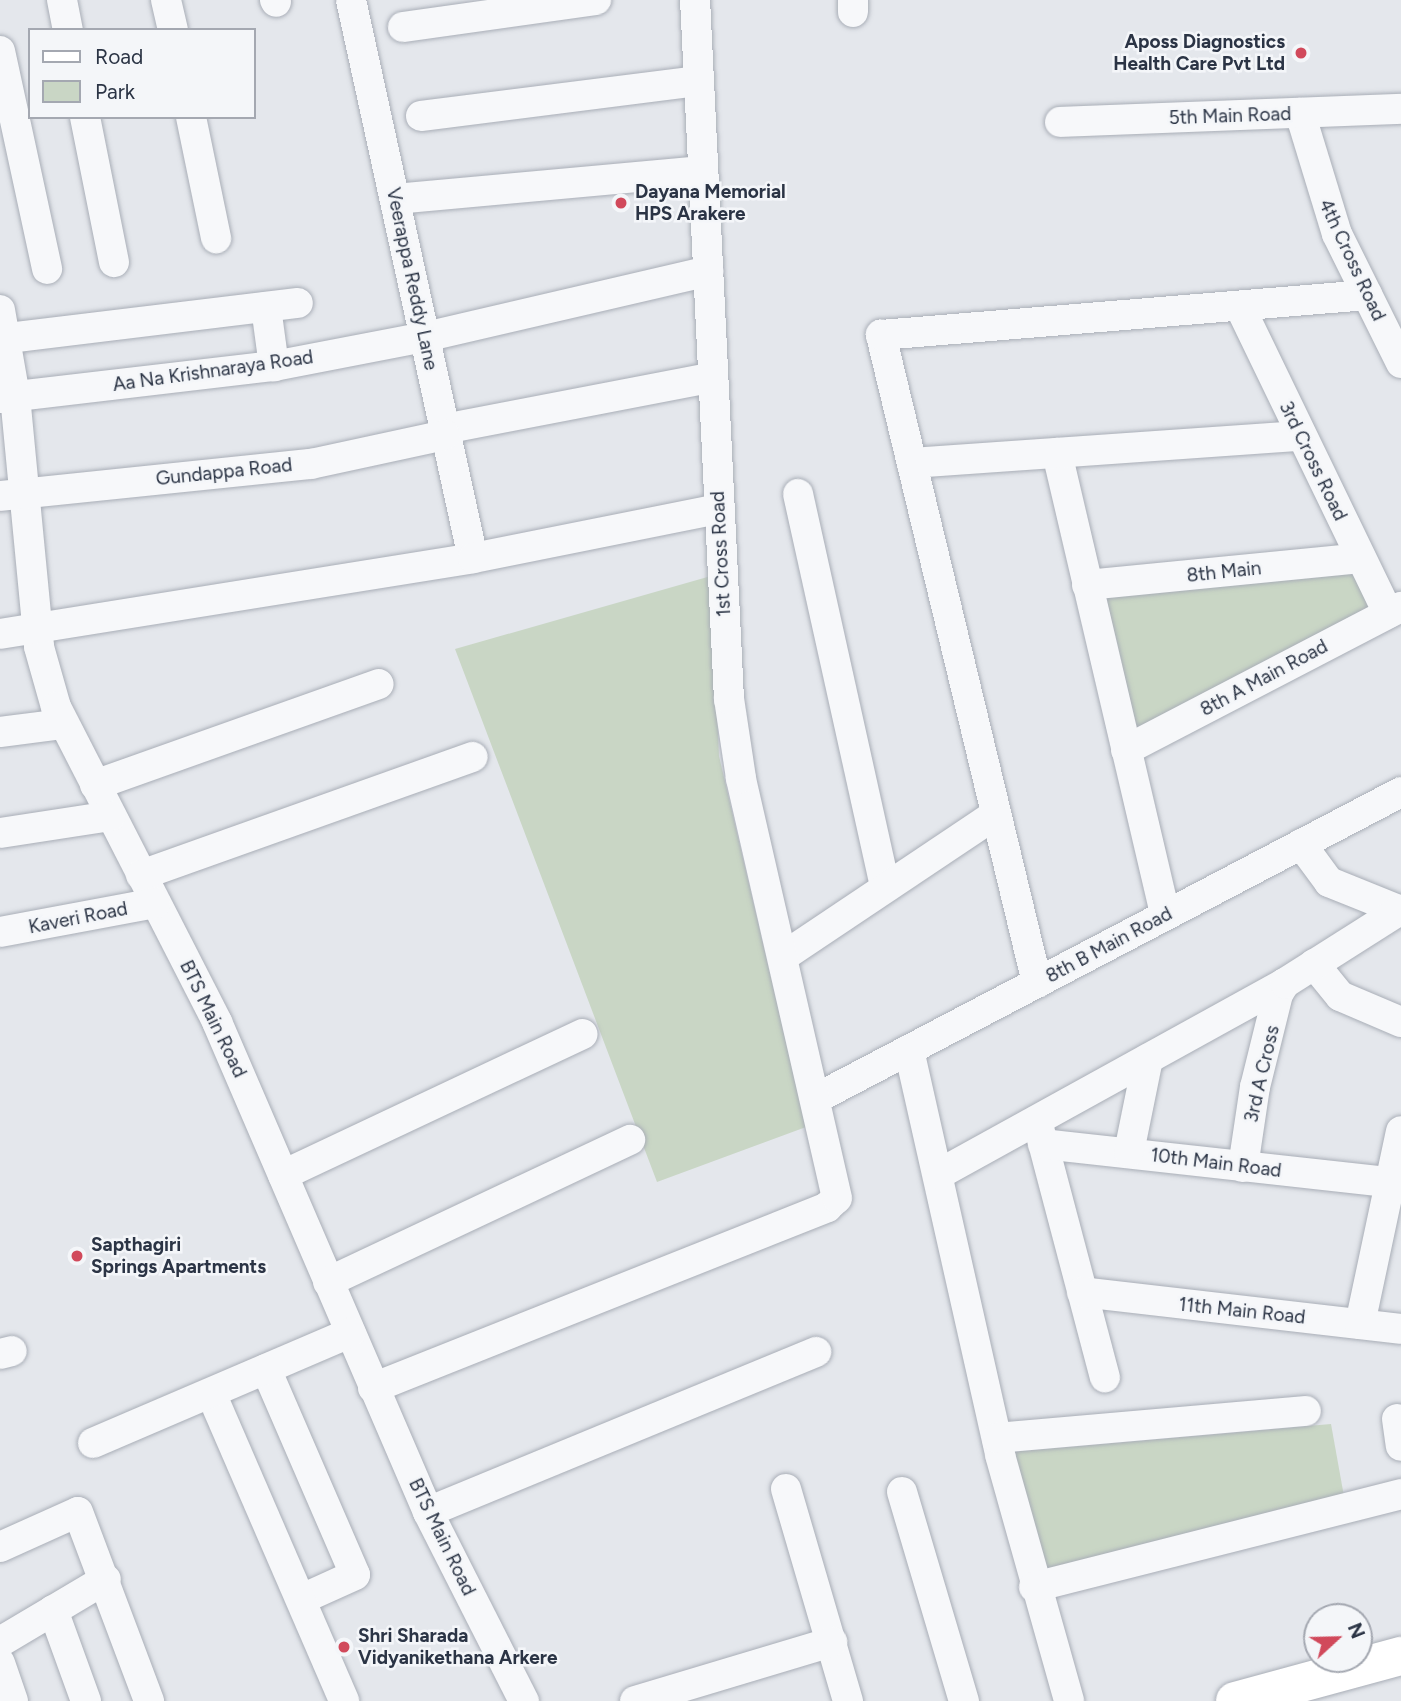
<!DOCTYPE html>
<html>
<head>
<meta charset="utf-8">
<style>
  body { margin:0 }
  #map { position:relative; width:1401px; height:1701px; overflow:hidden; background:#e4e7ec; font-family:Figtree,sans-serif }
  div>[style] { position:absolute }
  .green>* { inset:0; background:#c9d6c5 }
  .roads { filter:drop-shadow(0 0 2px #a9aeb7) drop-shadow(0 0 2px #a9aeb7) }
  .minor>* { height:30px; margin:-15px; padding:0 15px; transform-origin:15px; border-radius:15px; background:#f7f8fa }
  .major>* { height:38px; margin:-19px; padding:0 19px; transform-origin:19px; border-radius:19px; background:#fff }
  .dots>* { width:19px; height:19px; translate:-50% -50%; box-sizing:border-box; border:4px solid #f4f6f9; border-radius:50% }
  span { translate:-50% -50%; white-space:nowrap; text-align:center; line-height:1.15; -webkit-text-stroke:5px #f4f6f9; paint-order:stroke }
  .poi-label { font-size:19px; color:#2b3445; font-weight:700 }
  .right { translate:-100% -50%; text-align:right }
  .left { translate:0 -50%; text-align:left }
  .street-label { font-size:19px; color:#2b3445 }
  .legend { position:absolute; left:28px; top:28px; width:228px; height:91px; box-sizing:border-box; background:#f4f6f9; border:2px solid #a4a8b1; margin:0; padding:9px 12px; list-style:none; font-size:21px; color:#2b3445 }
  .legend li { display:flex; align-items:center; gap:14px; height:35px }
  .legend b { width:35px; border:2px solid #a4a8b1 }
  .north { position:absolute; left:1303px; top:1603px; width:70px; height:70px; box-sizing:border-box; background:#f4f6f9; border:2px solid #a4a8b1; border-radius:50%; rotate:68deg; font-size:19px; font-weight:700; line-height:28px; text-align:center; color:#2b3445 }
  .north::after { content:''; display:block; margin:auto; width:24px; height:32px; background:#d1495b; clip-path:polygon(50% 0,100% 100%,50% 72%,0 100%) }
</style>
</head>
<body>
<div id="map">
  <div class="green">
    <div style="clip-path:polygon(1361px 558px,1388px 613px,1126px 750px,1087px 585px)"></div>
    <div style="clip-path:polygon(711px 576px,719px 756px,806px 1127px,657px 1182px,455px 649px)"></div>
    <div style="clip-path:polygon(1331px 1424px,1345px 1502px,1044px 1584px,1010px 1452px)"></div>
  </div>
  <div class="roads">
    <div class="minor">
      <div style="left:62px;top:0;width:31px;rotate:79deg"></div>
      <div style="left:166px;top:0;width:31px;rotate:77deg"></div>
      <div style="left:275px;top:0;width:2px;rotate:63deg"></div>
      <div style="left:351px;top:0;width:571px;rotate:77.67deg"></div>
      <div style="left:853px;top:12px;width:12px;rotate:-90deg"></div>
      <div style="left:403px;top:27px;width:195px;rotate:-8deg"></div>
      <div style="left:0;top:51px;width:223px;rotate:77.8deg"></div>
      <div style="left:1300px;top:113px;width:127px;rotate:73deg"></div>
      <div style="left:1337px;top:234px;width:144px;rotate:63.6deg"></div>
      <div style="left:421px;top:116px;width:280px;rotate:-7.2deg"></div>
      <div style="left:85px;top:117px;width:148px;rotate:78.7deg"></div>
      <div style="left:191px;top:117px;width:124px;rotate:78.3deg"></div>
      <div style="left:1060px;top:122px;width:341px;rotate:-2.2deg"></div>
      <div style="left:395px;top:199px;width:309px;rotate:-5.2deg"></div>
      <div style="left:266px;top:307px;width:60px;rotate:82.3deg"></div>
      <div style="left:1241px;top:309px;width:338px;rotate:64.2deg"></div>
      <div style="left:0;top:310px;width:87px;rotate:80.1deg"></div>
      <div style="left:15px;top:396px;width:252px;rotate:84.5deg"></div>
      <div style="left:39px;top:647px;width:62px;rotate:74.2deg"></div>
      <div style="left:56px;top:707px;width:354px;rotate:62.9deg"></div>
      <div style="left:217px;top:1022px;width:533px;rotate:66.7deg"></div>
      <div style="left:428px;top:1512px;width:212px;rotate:63.1deg"></div>
      <div style="left:0;top:339px;width:300px;rotate:-6.9deg"></div>
      <div style="left:0;top:398px;width:276px;rotate:-6.7deg"></div>
      <div style="left:274px;top:366px;width:154px;rotate:-10.9deg"></div>
      <div style="left:425px;top:337px;width:291px;rotate:-13.1deg"></div>
      <div style="left:444px;top:429px;width:274px;rotate:-10.9deg"></div>
      <div style="left:1057px;top:453px;width:474px;rotate:76.8deg"></div>
      <div style="left:912px;top:463px;width:388px;rotate:-4deg"></div>
      <div style="left:798px;top:494px;width:403px;rotate:77.5deg"></div>
      <div style="left:0;top:496px;width:313px;rotate:-5.9deg"></div>
      <div style="left:311px;top:464px;width:137px;rotate:-12.2deg"></div>
      <div style="left:1087px;top:585px;width:275px;rotate:-5.6deg"></div>
      <div style="left:0;top:634px;width:479px;rotate:-9.1deg"></div>
      <div style="left:473px;top:558px;width:251px;rotate:-11.3deg"></div>
      <div style="left:0;top:732px;width:64px;rotate:-7.2deg"></div>
      <div style="left:1126px;top:750px;width:310px;rotate:-27.5deg"></div>
      <div style="left:95px;top:785px;width:301px;rotate:-19.6deg"></div>
      <div style="left:0;top:833px;width:112px;rotate:-8.7deg"></div>
      <div style="left:1301px;top:844px;width:47px;rotate:53.6deg"></div>
      <div style="left:1329px;top:882px;width:78px;rotate:21.9deg"></div>
      <div style="left:141px;top:875px;width:352px;rotate:-19.6deg"></div>
      <div style="left:0;top:932px;width:158px;rotate:-10.6deg"></div>
      <div style="left:784px;top:956px;width:255px;rotate:-33.8deg"></div>
      <div style="left:1314px;top:964px;width:41px;rotate:50.9deg"></div>
      <div style="left:1340px;top:996px;width:66px;rotate:23.1deg"></div>
      <div style="left:1037px;top:983px;width:667px;rotate:-103.54deg"></div>
      <div style="left:881px;top:335px;width:488px;rotate:-4.7deg"></div>
      <div style="left:909px;top:1050px;width:415px;rotate:77.3deg"></div>
      <div style="left:1000px;top:1455px;width:255px;rotate:74.3deg"></div>
      <div style="left:817px;top:1098px;width:659px;rotate:-27.65deg"></div>
      <div style="left:1039px;top:1128px;width:258px;rotate:75.2deg"></div>
      <div style="left:1043px;top:1144px;width:347px;rotate:6.3deg"></div>
      <div style="left:1129px;top:1152px;width:95px;rotate:-78.5deg"></div>
      <div style="left:1243px;top:1167px;width:81px;rotate:-81.5deg"></div>
      <div style="left:1255px;top:1087px;width:96px;rotate:-76.1deg"></div>
      <div style="left:1278px;top:994px;width:13px;rotate:-58deg"></div>
      <div style="left:939px;top:1174px;width:395px;rotate:-28.9deg"></div>
      <div style="left:1285px;top:983px;width:136px;rotate:-32.4deg"></div>
      <div style="left:283px;top:1175px;width:331px;rotate:-25.2deg"></div>
      <div style="left:328px;top:1282px;width:334px;rotate:-25.2deg"></div>
      <div style="left:1082px;top:1292px;width:321px;rotate:6.6deg"></div>
      <div style="left:1360px;top:1324px;width:197px;rotate:-78deg"></div>
      <div style="left:0;top:1354px;width:12px;rotate:-14deg"></div>
      <div style="left:266px;top:1369px;width:224px;rotate:66.6deg"></div>
      <div style="left:355px;top:1575px;width:58px;rotate:155.6deg"></div>
      <div style="left:373px;top:1388px;width:489px;rotate:-21.7deg"></div>
      <div style="left:827px;top:1207px;width:13px;rotate:-42deg"></div>
      <div style="left:837px;top:1198px;width:431px;rotate:-102.9deg"></div>
      <div style="left:741px;top:778px;width:80px;rotate:-98.6deg"></div>
      <div style="left:729px;top:699px;width:700px;rotate:-92.78deg"></div>
      <div style="left:217px;top:1407px;width:320px;rotate:66.6deg"></div>
      <div style="left:1397px;top:1419px;width:27px;rotate:82deg"></div>
      <div style="left:997px;top:1438px;width:310px;rotate:-5deg"></div>
      <div style="left:93px;top:1443px;width:280px;rotate:-23.2deg"></div>
      <div style="left:786px;top:1489px;width:221px;rotate:73.7deg"></div>
      <div style="left:902px;top:1492px;width:218px;rotate:73.5deg"></div>
      <div style="left:428px;top:1512px;width:420px;rotate:-22.4deg"></div>
      <div style="left:0;top:1547px;width:85px;rotate:-24.2deg"></div>
      <div style="left:78px;top:1512px;width:202px;rotate:69.4deg"></div>
      <div style="left:1034px;top:1587px;width:379px;rotate:-14.2deg"></div>
      <div style="left:53px;top:1610px;width:97px;rotate:70.1deg"></div>
      <div style="left:0;top:1642px;width:123px;rotate:-30.7deg"></div>
      <div style="left:0;top:1663px;width:40px;rotate:71.1deg"></div>
      <div style="left:635px;top:1701px;width:206px;rotate:-16.7deg"></div>
    </div>
    <div class="major">
      <div style="left:1235px;top:1701px;width:172px;rotate:-15.2deg"></div>
    </div>
  </div>
  <div class="dots">
    <div style="left:1301px;top:53px;background:#d1495b"></div>
    <div style="left:621px;top:203px;background:#d1495b"></div>
    <div style="left:77px;top:1256px;background:#d1495b"></div>
    <div style="left:344px;top:1647px;background:#d1495b"></div>
  </div>
  <div class="poi-label">
    <span class="right" style="left:1285px;top:53px">Aposs Diagnostics<br>Health Care Pvt Ltd</span>
    <span class="left" style="left:635px;top:203px">Dayana Memorial<br>HPS Arakere</span>
    <span class="left" style="left:91px;top:1256px">Sapthagiri<br>Springs Apartments</span>
    <span class="left" style="left:358px;top:1647px">Shri Sharada<br>Vidyanikethana Arkere</span>
  </div>
  <div class="street-label">
    <span style="left:1230px;top:116px;rotate:-2deg">5th Main Road</span>
    <span style="left:1352px;top:260px;rotate:65deg">4th Cross Road</span>
    <span style="left:412px;top:279px;rotate:78deg">Veerappa Reddy Lane</span>
    <span style="left:213px;top:371px;rotate:-8deg">Aa Na Krishnaraya Road</span>
    <span style="left:1313px;top:461px;rotate:64deg">3rd Cross Road</span>
    <span style="left:224px;top:472px;rotate:-6deg">Gundappa Road</span>
    <span style="left:721px;top:554px;rotate:-93deg">1st Cross Road</span>
    <span style="left:1224px;top:572px;rotate:-6deg">8th Main</span>
    <span style="left:1264px;top:678px;rotate:-28deg">8th A Main Road</span>
    <span style="left:78px;top:918px;rotate:-11deg">Kaveri Road</span>
    <span style="left:1109px;top:945px;rotate:-28deg">8th B Main Road</span>
    <span style="left:213px;top:1019px;rotate:64deg">BTS Main Road</span>
    <span style="left:1262px;top:1074px;rotate:-77deg">3rd A Cross</span>
    <span style="left:1216px;top:1163px;rotate:7deg">10th Main Road</span>
    <span style="left:1242px;top:1311px;rotate:6deg">11th Main Road</span>
    <span style="left:442px;top:1537px;rotate:64deg">BTS Main Road</span>
  </div>
  <ul class="legend">
  <li><b style="height:9px;background:#fff"></b>Road</li>
  <li><b style="height:19px;background:#c9d6c5"></b>Park</li>
  </ul>
  <div class="north">N</div>
</div>
</body>
</html>
